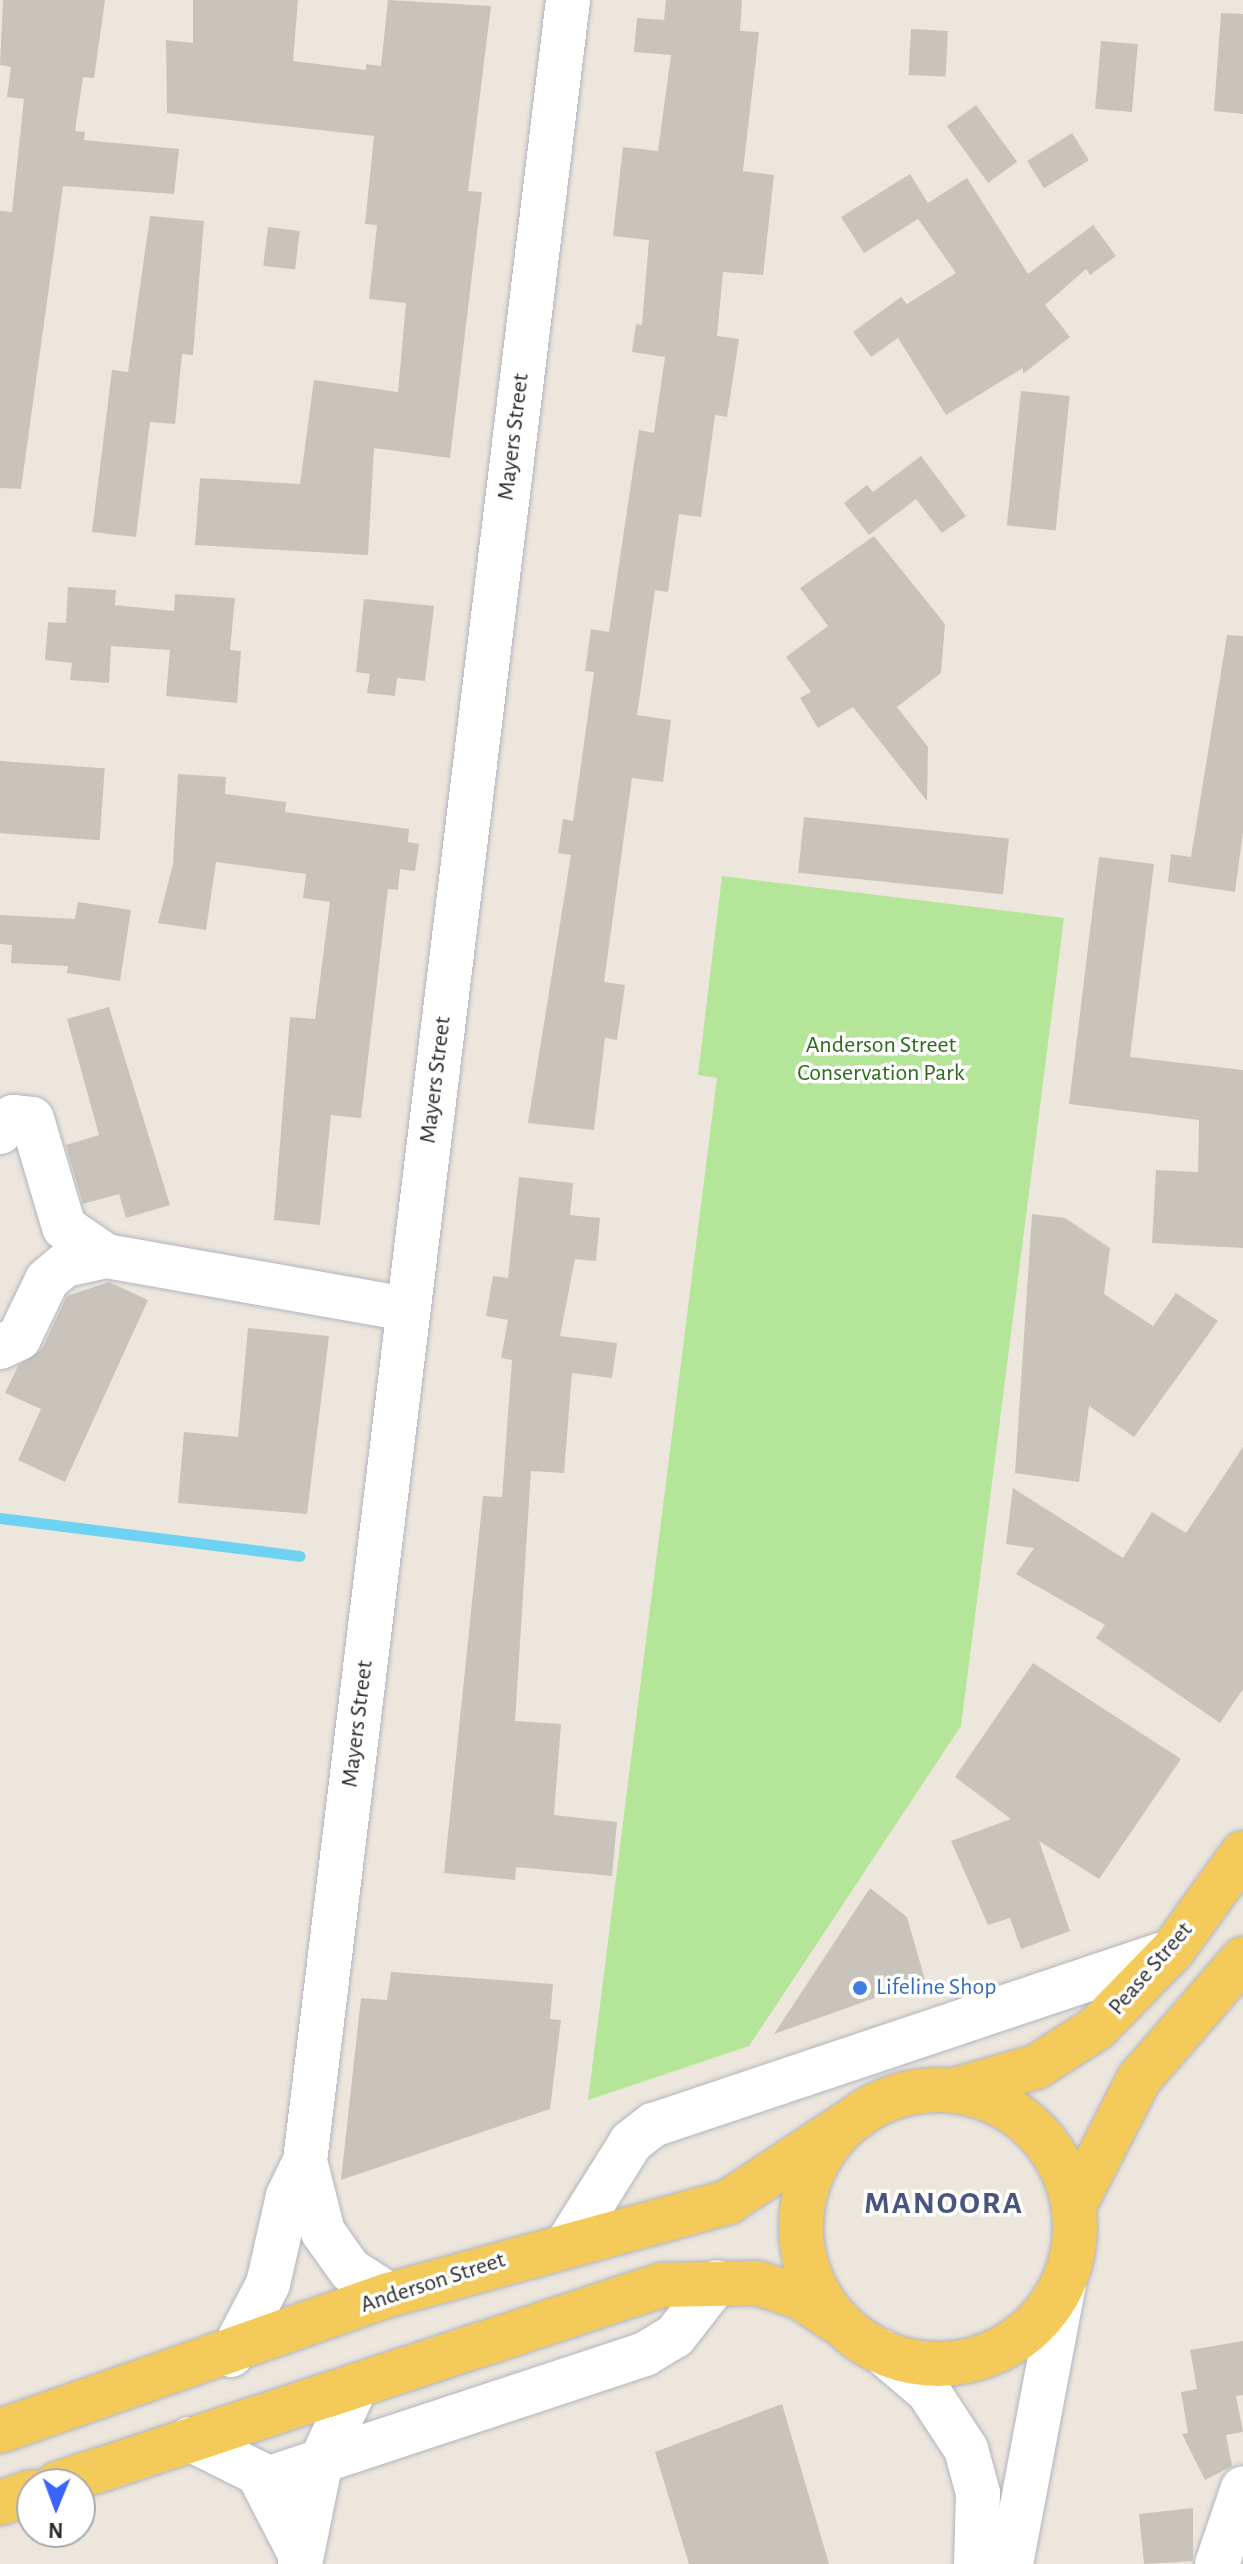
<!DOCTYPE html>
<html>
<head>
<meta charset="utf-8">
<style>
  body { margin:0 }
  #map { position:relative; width:1243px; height:2564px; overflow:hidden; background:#ede6dd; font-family:"Alegreya Sans",sans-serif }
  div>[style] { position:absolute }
  .green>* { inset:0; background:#b5e598 }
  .stream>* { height:11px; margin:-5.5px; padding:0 5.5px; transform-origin:5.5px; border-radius:5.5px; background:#6ed3f2 }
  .building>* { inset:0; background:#c9c4bb; transform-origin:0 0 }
  .roads { filter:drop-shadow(0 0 2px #b1b4bf) drop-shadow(0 0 2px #b1b4bf) }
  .minor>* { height:44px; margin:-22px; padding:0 22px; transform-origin:22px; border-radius:22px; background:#fff }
  .major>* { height:44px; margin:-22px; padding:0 22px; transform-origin:22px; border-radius:22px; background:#f4cb5b }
  .major>.ring { margin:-22px; padding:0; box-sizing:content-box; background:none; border:44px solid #f4cb5b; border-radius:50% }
  .dots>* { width:22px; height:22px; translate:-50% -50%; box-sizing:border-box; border:4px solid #fff; border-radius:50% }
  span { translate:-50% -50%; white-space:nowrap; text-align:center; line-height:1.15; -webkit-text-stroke:7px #fff; paint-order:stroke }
  .street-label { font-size:24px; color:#2b2b2b }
  .park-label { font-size:24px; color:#2c6b18 }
  .shop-label { font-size:24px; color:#366cbe }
  .left { translate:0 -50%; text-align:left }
  .district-label { font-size:32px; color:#4a557d; font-weight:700; letter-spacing:2px }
  .north { position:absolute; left:16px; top:2468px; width:80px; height:80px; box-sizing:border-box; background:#fff; border:2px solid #aaa; border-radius:50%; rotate:181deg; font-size:22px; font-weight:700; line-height:32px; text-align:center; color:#2b2b2b }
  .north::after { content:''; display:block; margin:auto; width:28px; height:36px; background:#3964fe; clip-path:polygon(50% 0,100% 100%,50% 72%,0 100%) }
</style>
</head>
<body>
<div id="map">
  <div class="green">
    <div style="clip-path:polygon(722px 876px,1064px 918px,961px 1726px,749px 2046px,588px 2100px,717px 1078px,698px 1075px)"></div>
  </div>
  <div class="stream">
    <div style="left:0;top:1518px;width:302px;rotate:7.2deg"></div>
  </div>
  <div class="building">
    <div style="clip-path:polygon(3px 0,105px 0,94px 78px,83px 77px,75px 131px,85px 132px,84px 140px,179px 149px,174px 194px,63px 186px,21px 489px,0 488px,0 211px,12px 212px,24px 99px,7px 97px,11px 67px,0 65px)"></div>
    <div style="clip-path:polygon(193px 0,298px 0,293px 61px,366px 70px,366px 64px,381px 66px,388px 0,491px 6px,468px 191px,482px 192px,450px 458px,374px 448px,368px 555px,195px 545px,200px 478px,300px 484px,314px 380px,398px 392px,406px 303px,369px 299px,377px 225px,365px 224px,374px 136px,167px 113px,166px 40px,193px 43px)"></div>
    <div style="clip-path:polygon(666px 0,742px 0,740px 31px,759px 32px,743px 171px,774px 175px,763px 275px,723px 272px,717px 336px,739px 339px,727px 417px,715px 415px,701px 517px,679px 514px,668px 592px,655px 590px,637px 715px,671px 720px,663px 782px,632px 778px,604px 982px,625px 985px,617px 1040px,605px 1038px,594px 1130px,528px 1123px,571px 855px,558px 853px,563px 819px,573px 821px,594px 672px,585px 671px,591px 629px,609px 632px,639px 430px,654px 433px,665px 357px,632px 352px,636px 324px,642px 325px,649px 240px,613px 236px,623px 147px,658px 151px,671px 55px,634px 52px,637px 18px,664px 20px)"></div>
    <div style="clip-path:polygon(1221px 13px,1243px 14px,1243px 114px,1214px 111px)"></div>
    <div style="left:911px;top:29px;width:37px;height:46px;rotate:3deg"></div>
    <div style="left:1101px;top:41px;width:37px;height:68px;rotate:5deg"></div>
    <div style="left:976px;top:105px;width:70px;height:36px;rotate:54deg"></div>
    <div style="left:1072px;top:133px;width:32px;height:53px;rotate:58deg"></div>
    <div style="clip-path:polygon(910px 174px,928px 203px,967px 178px,1028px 274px,1093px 225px,1116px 256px,1090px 275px,1086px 269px,1045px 305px,1070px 337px,1023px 374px,1023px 368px,946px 415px,898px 338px,871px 357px,853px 332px,901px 297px,907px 304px,956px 273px,918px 219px,864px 253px,841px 217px)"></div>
    <div style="clip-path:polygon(150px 216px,204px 221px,193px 355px,182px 354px,175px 424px,150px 422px,136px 537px,92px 532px,112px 370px,128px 372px)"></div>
    <div style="left:268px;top:227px;width:32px;height:39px;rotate:7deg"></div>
    <div style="left:1021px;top:391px;width:49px;height:135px;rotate:6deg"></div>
    <div style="clip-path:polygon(921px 456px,966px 516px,942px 533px,916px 499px,869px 535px,844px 503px,867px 485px,873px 492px)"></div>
    <div style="clip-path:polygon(874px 536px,945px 624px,941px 673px,897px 707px,928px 747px,927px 801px,853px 707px,818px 728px,800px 698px,811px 692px,786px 657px,828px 626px,800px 588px)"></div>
    <div style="clip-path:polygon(68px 587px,116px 590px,115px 605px,174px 611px,175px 594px,235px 598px,230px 650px,241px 651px,237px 703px,166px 696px,170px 650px,111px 646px,109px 683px,70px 680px,72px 663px,45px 660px,48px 622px,66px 623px)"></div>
    <div style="clip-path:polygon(364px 599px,434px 606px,425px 681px,397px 678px,395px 696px,367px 693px,370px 674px,356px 672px)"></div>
    <div style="clip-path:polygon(1227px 635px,1243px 636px,1243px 832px,1235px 892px,1168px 882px,1171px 854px,1191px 857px)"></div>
    <div style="left:0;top:761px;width:105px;height:72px;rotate:4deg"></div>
    <div style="clip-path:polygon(178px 774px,226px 777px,225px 794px,286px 802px,285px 812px,409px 829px,408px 842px,419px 844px,415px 871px,400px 869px,398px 890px,388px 889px,361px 1118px,331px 1115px,320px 1225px,274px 1220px,290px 1017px,315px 1019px,330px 902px,303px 898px,306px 874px,216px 862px,206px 930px,158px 923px,173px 864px)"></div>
    <div style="left:804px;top:817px;width:206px;height:56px;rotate:6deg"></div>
    <div style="clip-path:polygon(1099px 857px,1154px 864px,1130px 1057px,1243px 1070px,1243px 1248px,1152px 1243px,1156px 1170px,1198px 1172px,1199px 1120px,1069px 1104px)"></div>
    <div style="clip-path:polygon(78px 902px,131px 910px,120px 981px,67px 973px,68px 966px,11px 963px,12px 945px,0 944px,0 915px,75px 919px)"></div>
    <div style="clip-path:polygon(109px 1007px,170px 1205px,126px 1218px,119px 1194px,83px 1204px,66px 1145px,99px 1135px,67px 1019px)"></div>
    <div style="clip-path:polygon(519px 1177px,573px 1183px,570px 1215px,600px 1218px,596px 1261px,575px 1259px,560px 1336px,617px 1343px,612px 1378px,572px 1373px,564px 1473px,531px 1471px,515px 1721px,561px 1724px,554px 1815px,617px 1822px,612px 1876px,516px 1867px,515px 1880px,444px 1873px,483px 1496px,502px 1497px,512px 1360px,501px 1358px,508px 1320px,486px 1316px,493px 1276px,508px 1278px)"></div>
    <div style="clip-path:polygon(1032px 1214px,1065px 1218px,1110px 1248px,1104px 1294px,1153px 1326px,1176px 1293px,1218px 1321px,1134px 1437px,1089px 1406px,1079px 1482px,1015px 1473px)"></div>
    <div style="clip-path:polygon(109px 1282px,148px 1300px,65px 1482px,18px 1460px,41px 1409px,5px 1393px,18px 1366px,42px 1349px,67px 1296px)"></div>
    <div style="clip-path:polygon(248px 1328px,329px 1336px,307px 1514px,178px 1503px,184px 1432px,238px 1437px)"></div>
    <div style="clip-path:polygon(1243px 1447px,1243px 1689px,1220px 1723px,1096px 1638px,1105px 1625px,1016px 1574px,1034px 1548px,1006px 1544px,1013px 1488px,1123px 1558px,1152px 1512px,1186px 1533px)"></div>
    <div style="clip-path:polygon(1033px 1663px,1181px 1759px,1099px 1879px,1039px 1841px,1070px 1931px,1021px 1949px,1010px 1918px,988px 1925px,951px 1841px,1011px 1819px,955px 1777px)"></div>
    <div style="clip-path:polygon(870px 1888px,907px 1917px,925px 1980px,774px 2034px)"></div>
    <div style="clip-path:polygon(391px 1972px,553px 1984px,550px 2019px,561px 2020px,550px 2109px,341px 2180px,361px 1998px,387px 2000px)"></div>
    <div style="clip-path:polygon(1243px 2341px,1243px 2395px,1236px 2396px,1243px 2432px,1226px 2435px,1232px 2466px,1205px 2480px,1182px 2434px,1188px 2433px,1181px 2392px,1197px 2389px,1190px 2350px)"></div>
    <div style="clip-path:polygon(782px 2404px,829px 2564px,689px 2564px,655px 2452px)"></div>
    <div style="clip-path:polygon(1193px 2508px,1193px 2561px,1144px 2564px,1139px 2514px)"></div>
  </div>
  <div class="roads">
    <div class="minor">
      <div style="left:0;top:1132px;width:20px;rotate:-49deg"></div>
      <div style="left:13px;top:1117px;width:19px;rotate:6deg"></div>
      <div style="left:32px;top:1119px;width:113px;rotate:73.5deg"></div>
      <div style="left:64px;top:1227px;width:51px;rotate:34.6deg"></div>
      <div style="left:0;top:1347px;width:21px;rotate:-25deg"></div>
      <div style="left:19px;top:1338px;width:64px;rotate:-64.2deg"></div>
      <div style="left:47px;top:1280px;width:23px;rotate:-40deg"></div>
      <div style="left:65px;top:1265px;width:42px;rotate:-12.4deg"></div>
      <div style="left:106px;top:1256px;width:307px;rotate:10deg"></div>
      <div style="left:305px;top:2161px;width:73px;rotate:75.8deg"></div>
      <div style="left:323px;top:2232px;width:47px;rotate:54.6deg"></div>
      <div style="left:350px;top:2270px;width:46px;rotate:32.7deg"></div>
      <div style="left:568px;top:2243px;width:119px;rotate:-58deg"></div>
      <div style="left:631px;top:2142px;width:28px;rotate:-38deg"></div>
      <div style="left:653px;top:2125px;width:547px;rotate:-18.53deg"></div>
      <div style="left:881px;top:2351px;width:62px;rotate:40.4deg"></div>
      <div style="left:928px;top:2391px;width:69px;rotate:56.8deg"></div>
      <div style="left:966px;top:2449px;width:46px;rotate:74.7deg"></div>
      <div style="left:978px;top:2493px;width:71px;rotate:91.6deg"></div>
      <div style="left:231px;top:2355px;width:80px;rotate:-62.5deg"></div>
      <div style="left:268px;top:2284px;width:90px;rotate:-77.2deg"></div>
      <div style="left:288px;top:2196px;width:39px;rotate:-64deg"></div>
      <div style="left:305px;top:2161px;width:2177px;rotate:-83.06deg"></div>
      <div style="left:190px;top:2439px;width:76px;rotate:26.6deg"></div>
      <div style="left:258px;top:2473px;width:93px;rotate:62.6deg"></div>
      <div style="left:264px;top:2480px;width:401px;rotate:-18.3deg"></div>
      <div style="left:645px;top:2354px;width:35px;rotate:-31deg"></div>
      <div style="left:675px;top:2336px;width:68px;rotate:-52.1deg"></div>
      <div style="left:300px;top:2564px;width:105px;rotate:-78.5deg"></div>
      <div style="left:321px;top:2461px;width:83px;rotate:-65deg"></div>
      <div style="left:1011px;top:2564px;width:286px;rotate:-79.3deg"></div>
      <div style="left:1217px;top:2564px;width:80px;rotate:-71.1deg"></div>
    </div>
    <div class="major">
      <div style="left:955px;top:2090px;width:84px;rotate:-15.9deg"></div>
      <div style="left:1036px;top:2067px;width:72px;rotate:-32.6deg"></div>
      <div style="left:1097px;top:2028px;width:107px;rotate:-45.8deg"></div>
      <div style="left:1172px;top:1951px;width:121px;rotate:-54.1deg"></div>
      <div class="ring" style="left:801px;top:2090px;width:230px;height:230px"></div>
      <div style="left:1074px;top:2206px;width:143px;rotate:-62.9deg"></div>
      <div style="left:1139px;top:2079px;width:159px;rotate:-49.1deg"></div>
      <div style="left:0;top:2431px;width:412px;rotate:-19.3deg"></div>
      <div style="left:389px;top:2295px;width:352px;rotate:-15.3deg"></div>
      <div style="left:728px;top:2202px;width:151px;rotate:-33.4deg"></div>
      <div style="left:57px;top:2484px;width:637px;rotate:-18.21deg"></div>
      <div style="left:662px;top:2285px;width:95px;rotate:-1.2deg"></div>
      <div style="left:757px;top:2283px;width:45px;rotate:18deg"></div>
      <div style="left:800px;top:2297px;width:40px;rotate:34deg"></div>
      <div style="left:0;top:2503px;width:34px;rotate:-19deg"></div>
    </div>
  </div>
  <div class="dots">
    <div style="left:860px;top:1988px;background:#3f7fe0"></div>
  </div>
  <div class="street-label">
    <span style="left:514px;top:437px;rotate:-83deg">Mayers Street</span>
    <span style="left:436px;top:1080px;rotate:-83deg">Mayers Street</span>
    <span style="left:358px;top:1724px;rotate:-83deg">Mayers Street</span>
    <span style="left:1151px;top:1969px;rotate:-49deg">Pease Street</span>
    <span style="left:433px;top:2283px;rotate:-18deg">Anderson Street</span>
  </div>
  <div class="park-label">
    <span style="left:881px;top:1060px">Anderson Street<br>Conservation Park</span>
  </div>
  <div class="shop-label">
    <span class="left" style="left:876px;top:1988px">Lifeline Shop</span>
  </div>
  <div class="district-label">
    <span style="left:944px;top:2203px">MANOORA</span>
  </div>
  <div class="north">N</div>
</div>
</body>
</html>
